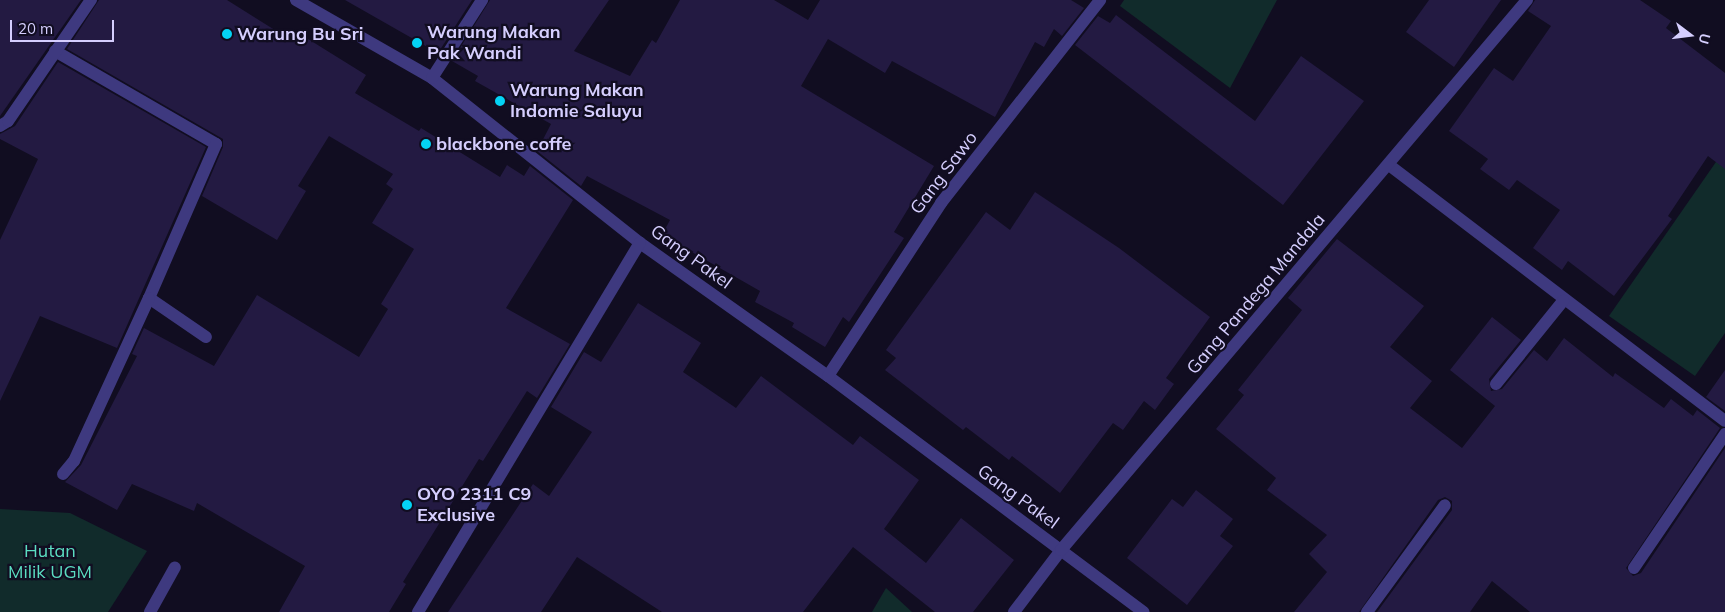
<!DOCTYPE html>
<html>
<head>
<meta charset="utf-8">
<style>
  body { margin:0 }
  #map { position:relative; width:1725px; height:612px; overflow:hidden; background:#110d21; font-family:Mulish,sans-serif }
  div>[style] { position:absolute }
  .green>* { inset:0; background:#112b2b }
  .building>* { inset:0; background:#231a42 }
  .street>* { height:12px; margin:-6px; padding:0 6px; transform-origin:6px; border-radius:6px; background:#3e397f }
  .dots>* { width:14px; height:14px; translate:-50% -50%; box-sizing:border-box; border:2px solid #110d21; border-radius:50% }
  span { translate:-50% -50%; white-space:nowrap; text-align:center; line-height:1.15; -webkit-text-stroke:4.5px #110d21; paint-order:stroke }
  .poi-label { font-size:18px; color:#d5cefe; font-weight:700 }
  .left { translate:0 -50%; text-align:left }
  .street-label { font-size:18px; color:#d5cefe }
  .park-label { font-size:18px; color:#5bddc2 }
  .north { position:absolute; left:1665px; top:10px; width:50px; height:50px; -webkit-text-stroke:4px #110d21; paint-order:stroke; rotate:105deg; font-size:14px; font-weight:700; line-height:20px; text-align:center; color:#d5cefe }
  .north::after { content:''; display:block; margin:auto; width:18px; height:22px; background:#d5cefe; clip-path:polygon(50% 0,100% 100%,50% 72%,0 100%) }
  .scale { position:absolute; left:10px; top:20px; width:104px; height:22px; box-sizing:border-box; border:2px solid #d5cefe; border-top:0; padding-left:6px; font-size:15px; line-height:18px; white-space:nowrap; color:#d5cefe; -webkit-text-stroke:4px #110d21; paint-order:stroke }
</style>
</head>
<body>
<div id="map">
  <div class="green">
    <div style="clip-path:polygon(1124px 0,1277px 0,1230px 88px,1120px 6px)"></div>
    <div style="clip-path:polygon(1725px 149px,1725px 333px,1695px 376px,1609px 316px)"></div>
    <div style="clip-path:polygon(0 509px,70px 513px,147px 551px,108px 612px,0 612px)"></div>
    <div style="clip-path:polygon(886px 588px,912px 612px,872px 612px)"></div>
  </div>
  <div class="building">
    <div style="clip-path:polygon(0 0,81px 0,0 116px)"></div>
    <div style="clip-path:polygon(99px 0,227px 0,286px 37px,292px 29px,366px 75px,355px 93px,419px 131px,421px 128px,500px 177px,507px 165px,524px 176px,530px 166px,573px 200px,506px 308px,570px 344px,537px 398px,527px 391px,483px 461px,479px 459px,403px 582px,406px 584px,389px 612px,279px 612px,305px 566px,197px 503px,194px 511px,132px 484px,117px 510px,65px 482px,81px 465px,137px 356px,132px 354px,144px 328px,214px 366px,257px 295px,359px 357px,388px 309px,381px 304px,414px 249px,372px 223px,393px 189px,386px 184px,393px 174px,329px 136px,298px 186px,306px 191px,277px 240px,202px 196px,223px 147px,223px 139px,67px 49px)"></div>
    <div style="clip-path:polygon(345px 0,472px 0,438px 53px)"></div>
    <div style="clip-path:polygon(490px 0,609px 0,574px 51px,630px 76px,652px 40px,656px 43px,680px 0,774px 0,808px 20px,820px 0,1071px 0,1084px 8px,1062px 36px,1054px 29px,1044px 47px,1035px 42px,995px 117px,892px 61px,885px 73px,828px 39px,801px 86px,934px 166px,894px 232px,904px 238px,849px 322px,843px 317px,825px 347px,792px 327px,794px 323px,755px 302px,760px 291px,662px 235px,670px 220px,587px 176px,581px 186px,537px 151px,551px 124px,475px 81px,478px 76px,452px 61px)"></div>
    <div style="clip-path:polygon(1429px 0,1501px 0,1454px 67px,1406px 32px)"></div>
    <div style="clip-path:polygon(1535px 0,1640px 0,1671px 21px,1666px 28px,1725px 73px,1725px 169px,1708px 156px,1668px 216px,1672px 219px,1614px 296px,1568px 261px,1562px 270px,1533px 248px,1560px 210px,1517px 180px,1509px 190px,1480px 169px,1488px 159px,1449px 131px,1494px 68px,1513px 81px,1551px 26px,1528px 11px)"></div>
    <div style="clip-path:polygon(1116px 15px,1255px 121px,1301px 56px,1364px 101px,1283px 205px,1075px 45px,1098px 16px,1110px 23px)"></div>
    <div style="clip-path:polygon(58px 62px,206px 147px,117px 348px,40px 316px,0 401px,0 240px,38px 159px,0 139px,0 134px,15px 126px)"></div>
    <div style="clip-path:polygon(1035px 192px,1119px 248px,1210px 317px,1166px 378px,1174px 384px,1155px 410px,1144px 401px,1123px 430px,1113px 423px,1060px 493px,1012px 456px,1009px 460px,966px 427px,963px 430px,885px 370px,896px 358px,886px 350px,986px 212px,1010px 230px)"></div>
    <div style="clip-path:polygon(1337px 239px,1424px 306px,1390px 347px,1432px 381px,1410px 408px,1462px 448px,1495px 406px,1450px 370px,1492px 317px,1521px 340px,1489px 379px,1491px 391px,1502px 389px,1534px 350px,1547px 361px,1564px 338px,1613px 377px,1615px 373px,1664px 408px,1671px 399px,1693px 416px,1697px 410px,1720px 428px,1626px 568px,1633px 576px,1641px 573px,1725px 448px,1725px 612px,1530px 612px,1492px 581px,1470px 612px,1377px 612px,1452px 510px,1452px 501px,1445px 497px,1438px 500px,1359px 612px,1294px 612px,1327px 572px,1309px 554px,1327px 535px,1267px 490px,1276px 478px,1216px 429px,1244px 395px,1238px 390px,1302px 310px,1288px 298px)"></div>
    <div style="clip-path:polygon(638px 303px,701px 343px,683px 372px,736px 408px,761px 376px,853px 445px,860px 436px,919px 480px,884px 529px,926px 563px,961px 518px,1014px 560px,973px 612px,935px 612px,853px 547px,803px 612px,662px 612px,577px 557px,541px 612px,448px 612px,533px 484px,549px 496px,592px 432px,551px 407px,584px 352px,601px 362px)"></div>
    <div style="clip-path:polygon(1725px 370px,1725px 411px,1706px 397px)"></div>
    <div style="clip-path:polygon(1196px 490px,1233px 519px,1220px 536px,1233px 546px,1187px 605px,1127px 558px,1172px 499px,1183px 507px)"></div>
  </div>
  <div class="street">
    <div style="left:296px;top:0;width:157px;rotate:29.8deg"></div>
    <div style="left:432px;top:78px;width:265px;rotate:38.4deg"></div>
    <div style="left:640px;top:243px;width:230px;rotate:35.3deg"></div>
    <div style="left:828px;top:376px;width:394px;rotate:36.8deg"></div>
    <div style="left:55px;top:51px;width:186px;rotate:30deg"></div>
    <div style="left:216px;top:144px;width:168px;rotate:113.5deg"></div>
    <div style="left:149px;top:298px;width:69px;rotate:34.4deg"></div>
    <div style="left:432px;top:78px;width:93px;rotate:-57.3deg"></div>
    <div style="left:0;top:126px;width:9px;rotate:-32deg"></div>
    <div style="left:8px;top:121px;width:147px;rotate:-55.6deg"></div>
    <div style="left:1389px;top:165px;width:422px;rotate:37.3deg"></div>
    <div style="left:828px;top:376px;width:207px;rotate:-56.8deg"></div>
    <div style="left:941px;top:203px;width:258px;rotate:-51.9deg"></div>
    <div style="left:1496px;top:384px;width:107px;rotate:-51.1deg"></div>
    <div style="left:63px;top:474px;width:17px;rotate:-50deg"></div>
    <div style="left:74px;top:461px;width:179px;rotate:-65.3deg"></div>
    <div style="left:1634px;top:568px;width:162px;rotate:-55.8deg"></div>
    <div style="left:150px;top:612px;width:51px;rotate:-60.9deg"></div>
    <div style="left:418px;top:612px;width:431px;rotate:-59deg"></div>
    <div style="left:1014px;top:612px;width:78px;rotate:-52.8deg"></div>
    <div style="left:1061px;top:550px;width:721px;rotate:-49.73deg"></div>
    <div style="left:1367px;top:612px;width:132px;rotate:-53.9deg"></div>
  </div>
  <div class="dots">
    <div style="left:227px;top:34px;background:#04d3f5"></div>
    <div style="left:417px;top:43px;background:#04d3f5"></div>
    <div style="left:500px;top:101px;background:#04d3f5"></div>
    <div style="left:426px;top:144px;background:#04d3f5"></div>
    <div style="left:407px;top:505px;background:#04d3f5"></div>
  </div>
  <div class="poi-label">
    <span class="left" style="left:427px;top:43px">Warung Makan<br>Pak Wandi</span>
    <span class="left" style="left:237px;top:34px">Warung Bu Sri</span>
    <span class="left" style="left:510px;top:101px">Warung Makan<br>Indomie Saluyu</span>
    <span class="left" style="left:436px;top:144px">blackbone coffe</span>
    <span class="left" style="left:417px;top:505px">OYO 2311 C9<br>Exclusive</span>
  </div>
  <div class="street-label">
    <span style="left:944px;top:173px;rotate:-53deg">Gang Sawo</span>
    <span style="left:691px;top:257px;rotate:36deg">Gang Pakel</span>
    <span style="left:1256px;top:294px;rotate:-50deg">Gang Pandega Mandala</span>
    <span style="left:1018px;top:497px;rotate:36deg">Gang Pakel</span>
  </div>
  <div class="park-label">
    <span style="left:50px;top:562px">Hutan<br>Milik UGM</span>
  </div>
  <div class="north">U</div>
  <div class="scale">20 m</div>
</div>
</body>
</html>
